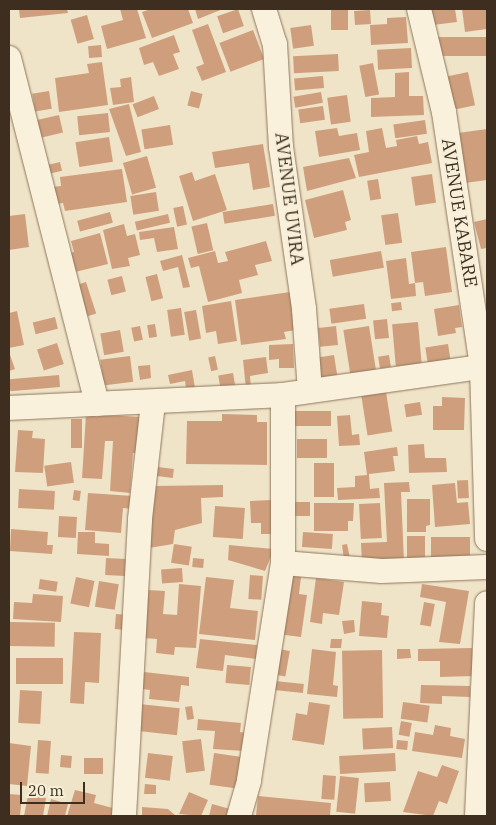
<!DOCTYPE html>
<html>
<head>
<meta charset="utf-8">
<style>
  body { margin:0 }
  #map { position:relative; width:496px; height:825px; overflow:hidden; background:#f0e4c8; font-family:"IBM Plex Serif",serif }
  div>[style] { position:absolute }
  .building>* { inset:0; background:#cf9f7d; transform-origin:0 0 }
  .roads { filter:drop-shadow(0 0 1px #8d765c) drop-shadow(0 0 1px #8d765c) }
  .street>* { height:24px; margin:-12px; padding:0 12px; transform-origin:12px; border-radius:12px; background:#faf1dc }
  span { translate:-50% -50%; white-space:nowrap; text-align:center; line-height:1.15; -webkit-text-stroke:4.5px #f7eed8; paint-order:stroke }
  .street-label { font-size:18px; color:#3d2e20 }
  .frame { position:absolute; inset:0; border:10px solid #3d2e20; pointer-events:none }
  .scale { position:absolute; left:20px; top:782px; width:65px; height:22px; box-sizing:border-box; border:2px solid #3d2e20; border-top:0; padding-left:6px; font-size:15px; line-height:18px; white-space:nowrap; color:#3d2e20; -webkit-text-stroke:4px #f7eed8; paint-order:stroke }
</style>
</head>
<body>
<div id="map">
  <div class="building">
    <div style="clip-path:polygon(19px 9px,67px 9px,68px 13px,20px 18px)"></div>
    <div style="clip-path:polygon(120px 9px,137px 9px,146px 38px,107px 49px,101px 26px,123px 20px)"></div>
    <div style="clip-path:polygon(151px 9px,188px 9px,193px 23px,152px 38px,142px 12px)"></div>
    <div style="clip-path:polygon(195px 9px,223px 9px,198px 19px)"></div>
    <div style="left:238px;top:9px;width:18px;height:22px;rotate:71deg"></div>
    <div style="left:331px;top:9px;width:17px;height:21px"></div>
    <div style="clip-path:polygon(455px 9px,457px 22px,433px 25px,430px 10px)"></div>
    <div style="clip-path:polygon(462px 9px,487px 9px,487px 29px,465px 32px)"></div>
    <div style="left:370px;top:10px;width:14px;height:16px;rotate:86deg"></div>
    <div style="left:87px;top:15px;width:25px;height:17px;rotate:74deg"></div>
    <div style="clip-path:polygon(406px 17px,408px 43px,371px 45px,370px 25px,387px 24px,387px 18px)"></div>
    <div style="clip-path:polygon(208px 24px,226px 72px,202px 81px,196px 67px,204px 64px,192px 30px)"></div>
    <div style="left:311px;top:25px;width:21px;height:21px;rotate:82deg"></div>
    <div style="left:253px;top:30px;width:31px;height:36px;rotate:69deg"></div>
    <div style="clip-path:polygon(174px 35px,180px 52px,173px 54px,179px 69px,159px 76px,153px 62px,144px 65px,139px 48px)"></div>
    <div style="left:487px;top:37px;width:19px;height:49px;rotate:90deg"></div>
    <div style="left:101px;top:45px;width:12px;height:13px;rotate:85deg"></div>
    <div style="left:411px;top:48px;width:20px;height:34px;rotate:87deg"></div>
    <div style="left:338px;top:54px;width:17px;height:45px;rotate:87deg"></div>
    <div style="clip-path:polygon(102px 62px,108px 105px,59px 112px,55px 78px,89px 73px,87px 64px)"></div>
    <div style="left:373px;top:63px;width:32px;height:14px;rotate:79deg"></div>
    <div style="clip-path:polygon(409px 72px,409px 96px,423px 96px,424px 115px,371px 117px,371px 98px,395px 97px,395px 73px)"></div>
    <div style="left:468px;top:72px;width:34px;height:23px;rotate:78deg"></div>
    <div style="left:323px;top:76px;width:12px;height:29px;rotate:85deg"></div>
    <div style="clip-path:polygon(131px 77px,134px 102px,113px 105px,110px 88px,121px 87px,120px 79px)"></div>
    <div style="left:49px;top:91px;width:18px;height:17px;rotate:81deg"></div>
    <div style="left:191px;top:91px;width:12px;height:15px;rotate:14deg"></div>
    <div style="left:321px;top:92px;width:11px;height:28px;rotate:80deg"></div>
    <div style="left:347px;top:95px;width:27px;height:20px;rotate:82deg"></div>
    <div style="left:154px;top:96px;width:14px;height:23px;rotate:69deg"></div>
    <div style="clip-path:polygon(129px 104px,141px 152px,126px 156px,109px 109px)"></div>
    <div style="left:323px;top:106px;width:14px;height:25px;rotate:82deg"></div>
    <div style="left:108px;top:113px;width:19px;height:31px;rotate:84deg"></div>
    <div style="left:59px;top:115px;width:18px;height:25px;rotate:77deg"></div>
    <div style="left:425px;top:120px;width:14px;height:32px;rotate:82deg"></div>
    <div style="left:170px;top:125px;width:20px;height:29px;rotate:81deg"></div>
    <div style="clip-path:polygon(337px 128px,339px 136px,357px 133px,360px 150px,319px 157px,315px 131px)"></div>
    <div style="clip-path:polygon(382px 128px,386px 148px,397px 146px,396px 140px,417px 136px,419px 144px,428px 142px,432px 163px,359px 177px,354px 155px,369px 152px,366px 131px)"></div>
    <div style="clip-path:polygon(487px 129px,487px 180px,465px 183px,458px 133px)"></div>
    <div style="left:109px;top:137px;width:25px;height:34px;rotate:81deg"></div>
    <div style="clip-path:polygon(263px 144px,270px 187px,253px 190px,249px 163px,215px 168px,212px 152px)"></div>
    <div style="left:147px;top:156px;width:33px;height:25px;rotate:74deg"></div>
    <div style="clip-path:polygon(349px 158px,356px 178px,307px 191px,303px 167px)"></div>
    <div style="left:60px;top:162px;width:9px;height:14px;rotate:77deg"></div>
    <div style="clip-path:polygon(122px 169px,127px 202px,65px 211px,63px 203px,55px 204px,52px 187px,61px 186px,60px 177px)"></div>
    <div style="clip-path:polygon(192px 172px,195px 181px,215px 174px,227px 210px,193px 221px,179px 176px)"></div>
    <div style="left:432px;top:174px;width:29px;height:21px;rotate:82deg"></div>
    <div style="left:378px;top:179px;width:20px;height:11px;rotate:81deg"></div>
    <div style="clip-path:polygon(343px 190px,351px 220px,345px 222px,347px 230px,314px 238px,305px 200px)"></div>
    <div style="left:156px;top:192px;width:19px;height:26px;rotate:81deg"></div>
    <div style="left:273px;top:204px;width:12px;height:51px;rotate:81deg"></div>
    <div style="left:183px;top:206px;width:19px;height:10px;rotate:78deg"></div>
    <div style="left:110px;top:212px;width:11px;height:34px;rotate:75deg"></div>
    <div style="left:398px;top:213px;width:30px;height:17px;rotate:82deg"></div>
    <div style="clip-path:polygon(25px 214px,29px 247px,9px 250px,9px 216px)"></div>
    <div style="left:168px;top:214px;width:9px;height:34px;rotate:77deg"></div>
    <div style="clip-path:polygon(487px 219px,487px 248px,481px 249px,474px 222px)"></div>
    <div style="left:207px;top:223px;width:28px;height:16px;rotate:77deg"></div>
    <div style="clip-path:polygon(124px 224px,127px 236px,135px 234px,140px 255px,128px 258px,130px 266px,112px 269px,103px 230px)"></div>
    <div style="clip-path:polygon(174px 227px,178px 249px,157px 252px,154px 238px,140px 240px,139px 232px)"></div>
    <div style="clip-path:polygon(100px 233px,108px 264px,75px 272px,70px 253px,74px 252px,71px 241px)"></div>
    <div style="clip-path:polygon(266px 241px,272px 261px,255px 265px,258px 275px,239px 280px,242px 293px,208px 302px,199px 266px,191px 268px,188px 258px,215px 251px,218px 263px,228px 261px,225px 252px)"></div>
    <div style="clip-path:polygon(446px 247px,452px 292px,425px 296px,423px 282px,415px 283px,411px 252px)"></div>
    <div style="left:381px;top:251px;width:17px;height:52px;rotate:80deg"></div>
    <div style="clip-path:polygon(182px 255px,190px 287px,183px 288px,178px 267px,163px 271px,160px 261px)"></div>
    <div style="clip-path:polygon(406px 258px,409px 284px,415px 283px,416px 296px,391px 299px,386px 261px)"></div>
    <div style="left:157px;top:274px;width:25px;height:12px;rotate:76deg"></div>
    <div style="left:122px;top:276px;width:16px;height:15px;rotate:76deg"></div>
    <div style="left:86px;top:282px;width:33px;height:9px;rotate:72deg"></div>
    <div style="clip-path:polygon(290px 292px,296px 330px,284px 332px,286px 339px,241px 345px,235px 300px)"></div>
    <div style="clip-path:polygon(231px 301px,237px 341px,218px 344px,216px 331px,206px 333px,202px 306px)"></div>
    <div style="left:401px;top:302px;width:8px;height:10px;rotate:83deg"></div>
    <div style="left:364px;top:304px;width:15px;height:35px;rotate:82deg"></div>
    <div style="clip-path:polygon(459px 305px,462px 327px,455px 328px,456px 333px,438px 336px,434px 309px)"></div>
    <div style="left:181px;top:308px;width:27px;height:14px;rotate:82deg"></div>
    <div style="left:196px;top:310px;width:29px;height:12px;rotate:80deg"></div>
    <div style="clip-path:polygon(17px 311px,24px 345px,9px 348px,9px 313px)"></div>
    <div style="left:55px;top:317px;width:12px;height:23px;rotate:76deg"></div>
    <div style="left:387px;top:319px;width:19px;height:14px;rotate:84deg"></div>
    <div style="left:418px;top:322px;width:42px;height:26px;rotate:85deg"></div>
    <div style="left:155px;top:324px;width:13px;height:8px;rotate:81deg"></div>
    <div style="left:140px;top:326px;width:14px;height:9px;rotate:78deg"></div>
    <div style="left:336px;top:326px;width:19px;height:18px;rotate:84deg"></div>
    <div style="left:369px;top:326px;width:45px;height:26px;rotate:81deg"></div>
    <div style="left:120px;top:330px;width:22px;height:20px;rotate:80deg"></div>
    <div style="left:57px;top:343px;width:22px;height:21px;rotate:72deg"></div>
    <div style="clip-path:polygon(293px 344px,294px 368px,279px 368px,279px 359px,269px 360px,269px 345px)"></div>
    <div style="left:448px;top:344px;width:18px;height:23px;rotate:81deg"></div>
    <div style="clip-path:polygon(9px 352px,15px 369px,9px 371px)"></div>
    <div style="left:334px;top:355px;width:20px;height:18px;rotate:81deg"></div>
    <div style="left:389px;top:355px;width:12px;height:11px;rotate:81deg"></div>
    <div style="left:130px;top:356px;width:26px;height:30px;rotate:83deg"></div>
    <div style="left:215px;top:356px;width:14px;height:7px;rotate:78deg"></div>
    <div style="clip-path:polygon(266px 357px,268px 373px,250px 376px,251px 388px,246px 389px,243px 360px)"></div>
    <div style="clip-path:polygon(150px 365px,151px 378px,140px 380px,138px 366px)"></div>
    <div style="clip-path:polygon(192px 370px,196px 394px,187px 396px,185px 381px,170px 384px,168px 375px)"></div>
    <div style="left:233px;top:373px;width:17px;height:15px;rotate:80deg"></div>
    <div style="left:59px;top:375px;width:12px;height:50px;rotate:85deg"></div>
    <div style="left:386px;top:392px;width:40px;height:25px;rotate:81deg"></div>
    <div style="clip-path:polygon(442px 397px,465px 398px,464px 430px,433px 430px,433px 406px,442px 406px)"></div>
    <div style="left:420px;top:402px;width:13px;height:16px;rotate:81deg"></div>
    <div style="left:291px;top:411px;width:40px;height:15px"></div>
    <div style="clip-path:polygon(86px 414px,141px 417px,139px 453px,133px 453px,130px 493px,110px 491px,113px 441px,105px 441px,102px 479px,82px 478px)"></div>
    <div style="clip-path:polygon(222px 414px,257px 415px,257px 422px,267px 422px,267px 465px,186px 464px,187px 421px,222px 421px)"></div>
    <div style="clip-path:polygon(350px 415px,352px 435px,359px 434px,360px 445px,339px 446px,337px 416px)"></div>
    <div style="left:71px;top:419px;width:11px;height:29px"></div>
    <div style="clip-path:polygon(18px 430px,33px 431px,32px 438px,45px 439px,43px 473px,15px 472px)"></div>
    <div style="left:297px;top:439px;width:30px;height:19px"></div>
    <div style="clip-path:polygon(424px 444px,425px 458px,446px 458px,447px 472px,409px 473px,408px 445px)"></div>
    <div style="clip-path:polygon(397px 447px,398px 456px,393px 456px,395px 471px,369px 474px,370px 489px,379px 488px,380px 498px,338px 500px,337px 488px,355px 487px,355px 476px,367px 475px,364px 452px)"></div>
    <div style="left:71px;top:462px;width:21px;height:27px;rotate:82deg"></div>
    <div style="left:314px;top:463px;width:20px;height:34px"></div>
    <div style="left:158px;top:467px;width:16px;height:9px;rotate:7deg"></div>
    <div style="left:468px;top:480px;width:18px;height:11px;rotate:87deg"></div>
    <div style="clip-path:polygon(409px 482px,410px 492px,401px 492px,404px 562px,362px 564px,361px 543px,387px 542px,384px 483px)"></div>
    <div style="clip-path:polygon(455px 483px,457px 503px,468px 502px,470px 524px,435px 527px,432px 485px)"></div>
    <div style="clip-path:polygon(223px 485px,223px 497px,201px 498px,202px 523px,175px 530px,173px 544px,149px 548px,153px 486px)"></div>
    <div style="left:19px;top:489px;width:36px;height:19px;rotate:3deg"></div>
    <div style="left:74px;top:490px;width:7px;height:10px;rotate:8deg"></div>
    <div style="clip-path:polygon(88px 493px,133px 496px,132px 509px,123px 508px,121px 533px,85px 530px)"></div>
    <div style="clip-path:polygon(407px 499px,430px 499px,430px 525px,426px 526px,426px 532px,407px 532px)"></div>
    <div style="clip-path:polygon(272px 500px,273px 534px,261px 534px,261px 523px,251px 523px,250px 501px)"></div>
    <div style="left:289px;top:502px;width:21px;height:14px"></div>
    <div style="clip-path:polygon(314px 503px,354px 503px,353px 521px,348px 521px,348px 531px,314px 531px)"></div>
    <div style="left:380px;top:503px;width:35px;height:21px;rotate:87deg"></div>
    <div style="left:215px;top:506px;width:30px;height:31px;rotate:4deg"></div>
    <div style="left:59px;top:516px;width:18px;height:21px;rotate:3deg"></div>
    <div style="clip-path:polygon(11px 529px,48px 532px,47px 545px,53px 545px,52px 554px,10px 551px)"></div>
    <div style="clip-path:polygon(78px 532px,95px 532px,95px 543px,109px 544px,109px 556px,77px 554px)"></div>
    <div style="left:303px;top:532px;width:30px;height:15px;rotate:4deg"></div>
    <div style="left:407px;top:536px;width:18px;height:25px"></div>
    <div style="left:470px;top:537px;width:20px;height:39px;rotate:90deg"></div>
    <div style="left:174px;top:544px;width:18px;height:19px;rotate:9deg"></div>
    <div style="clip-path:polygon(347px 544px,350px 558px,344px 559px,342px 545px)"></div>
    <div style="clip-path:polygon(229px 545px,274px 549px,265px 571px,228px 560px)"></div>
    <div style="left:106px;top:558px;width:20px;height:17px;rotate:3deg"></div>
    <div style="left:193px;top:558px;width:11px;height:9px;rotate:5deg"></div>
    <div style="left:182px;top:568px;width:14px;height:21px;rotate:86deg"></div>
    <div style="left:250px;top:575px;width:13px;height:24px;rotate:4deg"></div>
    <div style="clip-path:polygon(285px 575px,301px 577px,299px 594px,307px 595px,301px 637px,277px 634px)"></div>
    <div style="left:76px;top:577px;width:19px;height:27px;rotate:12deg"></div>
    <div style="clip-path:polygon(206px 577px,234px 580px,230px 608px,258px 611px,255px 640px,199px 634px)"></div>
    <div style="clip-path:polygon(316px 578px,344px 582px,339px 615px,323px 613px,322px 624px,310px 622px)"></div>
    <div style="left:40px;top:579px;width:18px;height:10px;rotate:9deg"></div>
    <div style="left:99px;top:581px;width:20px;height:26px;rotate:9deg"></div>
    <div style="clip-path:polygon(179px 584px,201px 586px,196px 648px,175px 647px,174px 655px,156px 653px,157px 639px,142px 638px,147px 590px,165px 591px,163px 614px,177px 615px)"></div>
    <div style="clip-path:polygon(422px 584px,469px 591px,460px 644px,439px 642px,446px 602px,420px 597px)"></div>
    <div style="clip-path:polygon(33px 594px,63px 596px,61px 622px,13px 619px,14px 602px,32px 603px)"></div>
    <div style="clip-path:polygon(362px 601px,382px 603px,381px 615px,389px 616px,387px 638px,359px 636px)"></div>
    <div style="left:424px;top:602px;width:11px;height:23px;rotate:10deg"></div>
    <div style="left:116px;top:614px;width:11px;height:15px;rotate:5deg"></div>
    <div style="clip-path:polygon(354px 620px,355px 632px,344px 634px,342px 621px)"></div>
    <div style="left:10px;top:622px;width:45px;height:24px;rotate:1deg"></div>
    <div style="clip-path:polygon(74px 632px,101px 633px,99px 683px,85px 682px,84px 704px,70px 703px)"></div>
    <div style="clip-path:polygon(200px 639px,257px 645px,256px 659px,225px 655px,223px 671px,196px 668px)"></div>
    <div style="clip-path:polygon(331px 639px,342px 639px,341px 648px,330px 648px)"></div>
    <div style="clip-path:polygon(472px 648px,473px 676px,440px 677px,440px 661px,418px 661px,418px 649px)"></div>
    <div style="left:279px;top:649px;width:11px;height:26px;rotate:10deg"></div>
    <div style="clip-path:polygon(312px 649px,336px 652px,333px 685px,338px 686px,337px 697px,307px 694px)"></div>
    <div style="clip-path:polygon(397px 649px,410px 649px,411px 658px,397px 659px)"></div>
    <div style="left:382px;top:650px;width:68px;height:40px;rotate:89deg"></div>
    <div style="left:63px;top:658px;width:26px;height:47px;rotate:90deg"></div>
    <div style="left:227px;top:665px;width:24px;height:18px;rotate:5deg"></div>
    <div style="clip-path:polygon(144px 672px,189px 677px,189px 686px,181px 685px,179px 702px,149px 699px,150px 690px,142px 689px)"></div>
    <div style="left:275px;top:681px;width:29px;height:9px;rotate:6deg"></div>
    <div style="clip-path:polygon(421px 685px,470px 686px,470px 697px,442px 696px,442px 704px,420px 703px)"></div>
    <div style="left:20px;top:690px;width:22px;height:33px;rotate:3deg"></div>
    <div style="clip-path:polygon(309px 702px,330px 705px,324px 745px,292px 740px,296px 713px,307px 715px)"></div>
    <div style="left:403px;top:702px;width:27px;height:17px;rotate:8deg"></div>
    <div style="left:139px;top:704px;width:41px;height:27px;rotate:6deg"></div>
    <div style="left:192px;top:706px;width:13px;height:7px;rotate:81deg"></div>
    <div style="clip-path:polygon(198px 719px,241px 723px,240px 732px,246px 733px,244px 751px,213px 749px,215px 731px,197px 730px)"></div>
    <div style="left:401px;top:721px;width:11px;height:14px;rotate:10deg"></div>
    <div style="clip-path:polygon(435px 725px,451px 728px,450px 736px,465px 739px,462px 758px,412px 751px,415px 732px,433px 735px)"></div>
    <div style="left:392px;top:727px;width:21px;height:30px;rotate:87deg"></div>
    <div style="left:201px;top:739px;width:32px;height:19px;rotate:83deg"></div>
    <div style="left:38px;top:740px;width:13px;height:33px;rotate:4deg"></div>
    <div style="left:397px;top:740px;width:11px;height:9px;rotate:5deg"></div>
    <div style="clip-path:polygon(9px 743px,31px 746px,27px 786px,9px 784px)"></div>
    <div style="left:148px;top:753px;width:25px;height:25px;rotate:7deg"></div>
    <div style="left:214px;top:753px;width:28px;height:32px;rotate:8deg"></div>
    <div style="left:395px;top:753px;width:18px;height:56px;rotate:87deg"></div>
    <div style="left:61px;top:755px;width:11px;height:12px;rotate:5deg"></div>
    <div style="left:84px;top:758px;width:19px;height:16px"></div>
    <div style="clip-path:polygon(442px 765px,459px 771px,447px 804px,439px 801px,433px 816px,403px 812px,418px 771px,437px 777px)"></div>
    <div style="left:323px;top:775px;width:13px;height:24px;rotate:4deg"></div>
    <div style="left:340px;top:776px;width:19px;height:36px;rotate:6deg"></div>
    <div style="left:390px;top:782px;width:19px;height:26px;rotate:87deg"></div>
    <div style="clip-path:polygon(145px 784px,156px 785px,156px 794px,144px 794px)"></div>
    <div style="clip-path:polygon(75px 790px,96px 795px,94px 803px,120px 810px,118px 816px,67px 816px)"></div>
    <div style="clip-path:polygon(189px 792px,208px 800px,201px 816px,179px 814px)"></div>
    <div style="clip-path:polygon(9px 794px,22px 795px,20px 816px,9px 816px)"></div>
    <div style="clip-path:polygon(28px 795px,46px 798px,43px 816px,24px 816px)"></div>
    <div style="clip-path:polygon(258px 796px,331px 803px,330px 816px,256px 816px)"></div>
    <div style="clip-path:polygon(51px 799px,68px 804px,65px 816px,47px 816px)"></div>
    <div style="clip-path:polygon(212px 804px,230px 809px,229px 816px,209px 816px)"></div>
    <div style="clip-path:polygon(142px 807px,168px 809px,176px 816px,142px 816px)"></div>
  </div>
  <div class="roads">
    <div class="street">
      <div style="left:264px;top:9px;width:37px;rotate:73deg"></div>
      <div style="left:275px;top:44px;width:103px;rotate:86.7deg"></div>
      <div style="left:281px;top:147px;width:164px;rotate:81.9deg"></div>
      <div style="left:304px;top:309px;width:81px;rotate:85.8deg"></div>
      <div style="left:419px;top:9px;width:106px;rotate:76.4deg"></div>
      <div style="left:444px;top:112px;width:258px;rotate:81.5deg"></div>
      <div style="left:482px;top:367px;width:172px;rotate:88.3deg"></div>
      <div style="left:9px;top:58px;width:357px;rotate:75.7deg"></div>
      <div style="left:9px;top:408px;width:274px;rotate:-2.7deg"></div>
      <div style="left:283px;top:395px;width:206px;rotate:-8.1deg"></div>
      <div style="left:283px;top:563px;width:99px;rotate:4.6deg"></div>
      <div style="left:382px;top:571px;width:105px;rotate:-2.2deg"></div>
      <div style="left:124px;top:816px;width:297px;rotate:-86.9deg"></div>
      <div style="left:140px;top:519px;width:117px;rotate:-83.6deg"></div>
      <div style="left:239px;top:816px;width:37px;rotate:-74deg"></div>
      <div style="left:249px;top:780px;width:220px;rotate:-81.1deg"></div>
      <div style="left:283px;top:563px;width:168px;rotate:-90deg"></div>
      <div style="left:477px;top:816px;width:213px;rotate:-87.3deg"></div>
    </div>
  </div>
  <div class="street-label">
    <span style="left:289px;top:199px;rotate:83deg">AVENUE UVIRA</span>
    <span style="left:459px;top:213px;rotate:81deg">AVENUE KABARE</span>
  </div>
  <div class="frame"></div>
  <div class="scale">20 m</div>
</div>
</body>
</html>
